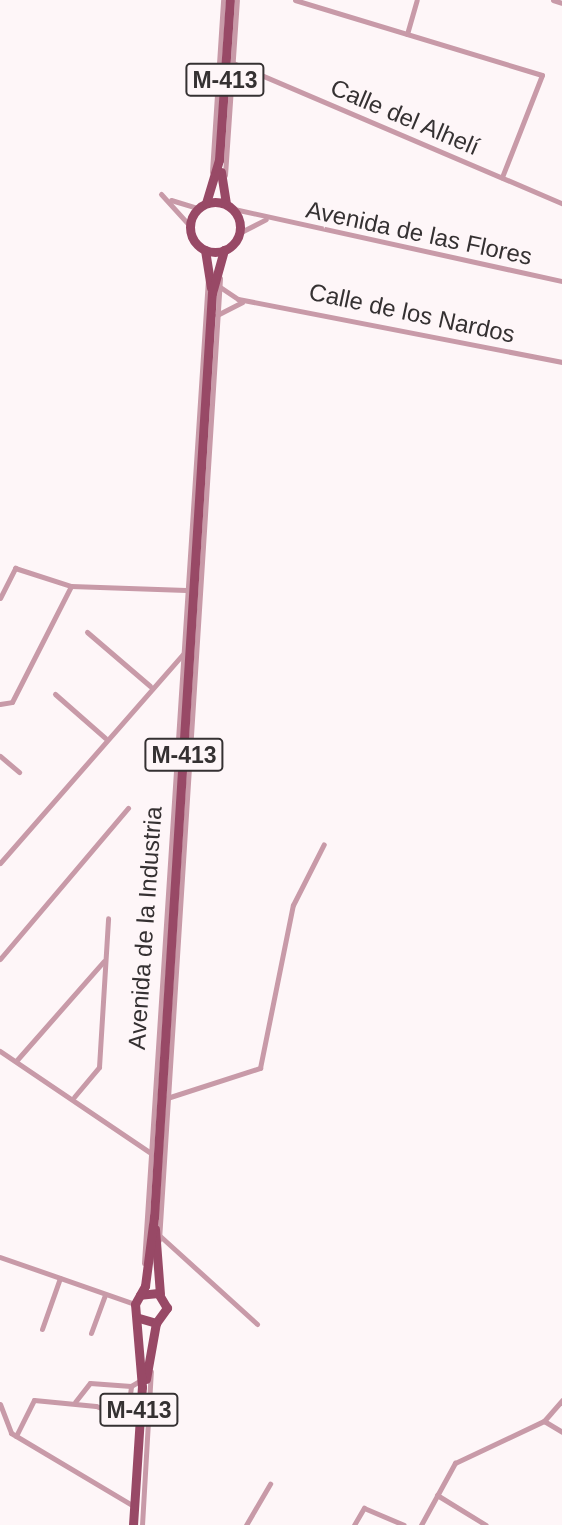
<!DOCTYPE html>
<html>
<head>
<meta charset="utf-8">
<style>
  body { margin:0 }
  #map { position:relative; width:562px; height:1525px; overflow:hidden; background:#fef6f8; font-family:Arial,sans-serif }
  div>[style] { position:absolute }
  .street>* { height:5px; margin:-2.5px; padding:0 2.5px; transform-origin:2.5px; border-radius:2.5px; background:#c89aa8 }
  .primary>* { height:9px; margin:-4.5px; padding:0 4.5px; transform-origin:4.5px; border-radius:4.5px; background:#984966 }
  .primary>.ring { margin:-4.5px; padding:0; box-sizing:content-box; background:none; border:9px solid #984966; border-radius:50% }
  span { translate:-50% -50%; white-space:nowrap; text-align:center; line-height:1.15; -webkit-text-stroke:5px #fef6f8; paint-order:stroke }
  .shield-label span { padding:2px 5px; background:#fef6f8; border:2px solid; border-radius:5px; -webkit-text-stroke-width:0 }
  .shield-label { font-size:23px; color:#353132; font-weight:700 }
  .street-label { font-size:24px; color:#353132 }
</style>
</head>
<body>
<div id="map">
  <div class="street">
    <div style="left:295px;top:0;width:258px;rotate:16.9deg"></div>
    <div style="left:542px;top:75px;width:110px;rotate:111.4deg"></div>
    <div style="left:553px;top:0;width:9px;rotate:18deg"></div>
    <div style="left:407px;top:34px;width:35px;rotate:-74deg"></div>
    <div style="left:233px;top:63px;width:358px;rotate:23.1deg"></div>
    <div style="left:212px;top:172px;width:172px;rotate:-86.3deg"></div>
    <div style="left:225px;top:175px;width:175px;rotate:-86.1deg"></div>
    <div style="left:161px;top:194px;width:43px;rotate:47.8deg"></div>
    <div style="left:171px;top:200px;width:28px;rotate:17deg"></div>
    <div style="left:234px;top:209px;width:336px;rotate:12.4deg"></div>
    <div style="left:239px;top:233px;width:30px;rotate:-27deg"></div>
    <div style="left:220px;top:287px;width:22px;rotate:34deg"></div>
    <div style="left:238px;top:299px;width:330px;rotate:11deg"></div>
    <div style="left:217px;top:315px;width:28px;rotate:-27deg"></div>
    <div style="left:0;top:598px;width:34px;rotate:-63deg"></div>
    <div style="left:15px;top:568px;width:59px;rotate:17.8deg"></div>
    <div style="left:71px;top:586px;width:115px;rotate:2deg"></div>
    <div style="left:87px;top:632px;width:83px;rotate:40.6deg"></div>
    <div style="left:55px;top:694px;width:67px;rotate:41.3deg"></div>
    <div style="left:0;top:704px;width:12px;rotate:-9deg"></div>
    <div style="left:12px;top:702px;width:130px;rotate:-63deg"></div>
    <div style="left:0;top:756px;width:25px;rotate:40deg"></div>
    <div style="left:0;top:863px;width:278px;rotate:-48.8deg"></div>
    <div style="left:0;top:959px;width:198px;rotate:-49.7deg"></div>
    <div style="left:0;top:1051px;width:180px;rotate:34.1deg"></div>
    <div style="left:16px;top:1061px;width:133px;rotate:-48.7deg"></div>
    <div style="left:74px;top:1097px;width:39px;rotate:-50deg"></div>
    <div style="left:99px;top:1067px;width:149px;rotate:-86.5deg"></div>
    <div style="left:167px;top:1098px;width:98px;rotate:-17.9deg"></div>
    <div style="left:260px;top:1068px;width:166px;rotate:-78.6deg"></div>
    <div style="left:293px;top:905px;width:68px;rotate:-63.1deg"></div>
    <div style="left:160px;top:1236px;width:131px;rotate:42.2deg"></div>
    <div style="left:159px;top:1240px;width:964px;rotate:-86.37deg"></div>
    <div style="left:0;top:1257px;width:143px;rotate:19.2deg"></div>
    <div style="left:144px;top:1263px;width:987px;rotate:-86.28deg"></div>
    <div style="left:42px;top:1329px;width:54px;rotate:-70.6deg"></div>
    <div style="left:91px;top:1333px;width:40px;rotate:-69.8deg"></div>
    <div style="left:75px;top:1402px;width:24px;rotate:-52deg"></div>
    <div style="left:90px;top:1383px;width:41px;rotate:4.2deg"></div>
    <div style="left:131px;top:1386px;width:12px;rotate:-31deg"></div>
    <div style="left:0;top:1404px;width:31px;rotate:69deg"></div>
    <div style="left:11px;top:1433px;width:141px;rotate:30.8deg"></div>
    <div style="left:127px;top:1419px;width:33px;rotate:-83deg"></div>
    <div style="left:544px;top:1421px;width:21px;rotate:31deg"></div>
    <div style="left:16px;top:1436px;width:40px;rotate:-63.4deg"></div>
    <div style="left:34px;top:1400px;width:62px;rotate:5.5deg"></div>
    <div style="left:96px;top:1406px;width:45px;rotate:22deg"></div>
    <div style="left:437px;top:1495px;width:57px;rotate:31.5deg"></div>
    <div style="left:142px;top:1525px;width:154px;rotate:-86.7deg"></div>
    <div style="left:246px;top:1525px;width:48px;rotate:-59.7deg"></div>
    <div style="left:354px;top:1525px;width:20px;rotate:-60deg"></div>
    <div style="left:364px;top:1508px;width:43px;rotate:23deg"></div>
    <div style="left:421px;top:1525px;width:71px;rotate:-61.3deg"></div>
    <div style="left:455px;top:1463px;width:98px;rotate:-25.3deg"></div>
    <div style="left:544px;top:1421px;width:28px;rotate:-49deg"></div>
  </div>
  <div class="primary">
    <div style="left:221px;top:172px;width:31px;rotate:81deg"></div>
    <div class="ring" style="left:190px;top:202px;width:41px;height:41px"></div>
    <div style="left:206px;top:203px;width:45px;rotate:-73.2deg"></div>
    <div style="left:219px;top:160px;width:160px;rotate:-86.1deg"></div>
    <div style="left:205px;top:250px;width:38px;rotate:81deg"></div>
    <div style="left:155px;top:1229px;width:65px;rotate:85.6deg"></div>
    <div style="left:139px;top:1318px;width:18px;rotate:16deg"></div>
    <div style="left:156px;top:1323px;width:19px;rotate:-54deg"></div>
    <div style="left:167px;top:1308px;width:17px;rotate:-121deg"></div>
    <div style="left:158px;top:1293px;width:18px;rotate:174deg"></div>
    <div style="left:146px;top:1379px;width:57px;rotate:-79.9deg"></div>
    <div style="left:133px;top:1525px;width:138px;rotate:-86.3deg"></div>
    <div style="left:142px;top:1387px;width:83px;rotate:-94.8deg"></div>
    <div style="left:135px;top:1304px;width:21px;rotate:-61deg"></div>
    <div style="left:145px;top:1286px;width:70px;rotate:-82.6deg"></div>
    <div style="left:154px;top:1217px;width:926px;rotate:-86.41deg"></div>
    <div style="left:212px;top:293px;width:45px;rotate:-74.4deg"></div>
  </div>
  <div class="shield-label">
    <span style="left:225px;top:80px">M-413</span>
    <span style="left:184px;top:755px">M-413</span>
    <span style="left:139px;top:1410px">M-413</span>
  </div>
  <div class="street-label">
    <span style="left:405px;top:117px;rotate:23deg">Calle del Alhelí</span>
    <span style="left:419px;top:233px;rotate:12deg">Avenida de las Flores</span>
    <span style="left:412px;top:313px;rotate:12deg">Calle de los Nardos</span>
    <span style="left:145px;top:928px;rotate:-86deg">Avenida de la Industria</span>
  </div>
</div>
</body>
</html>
